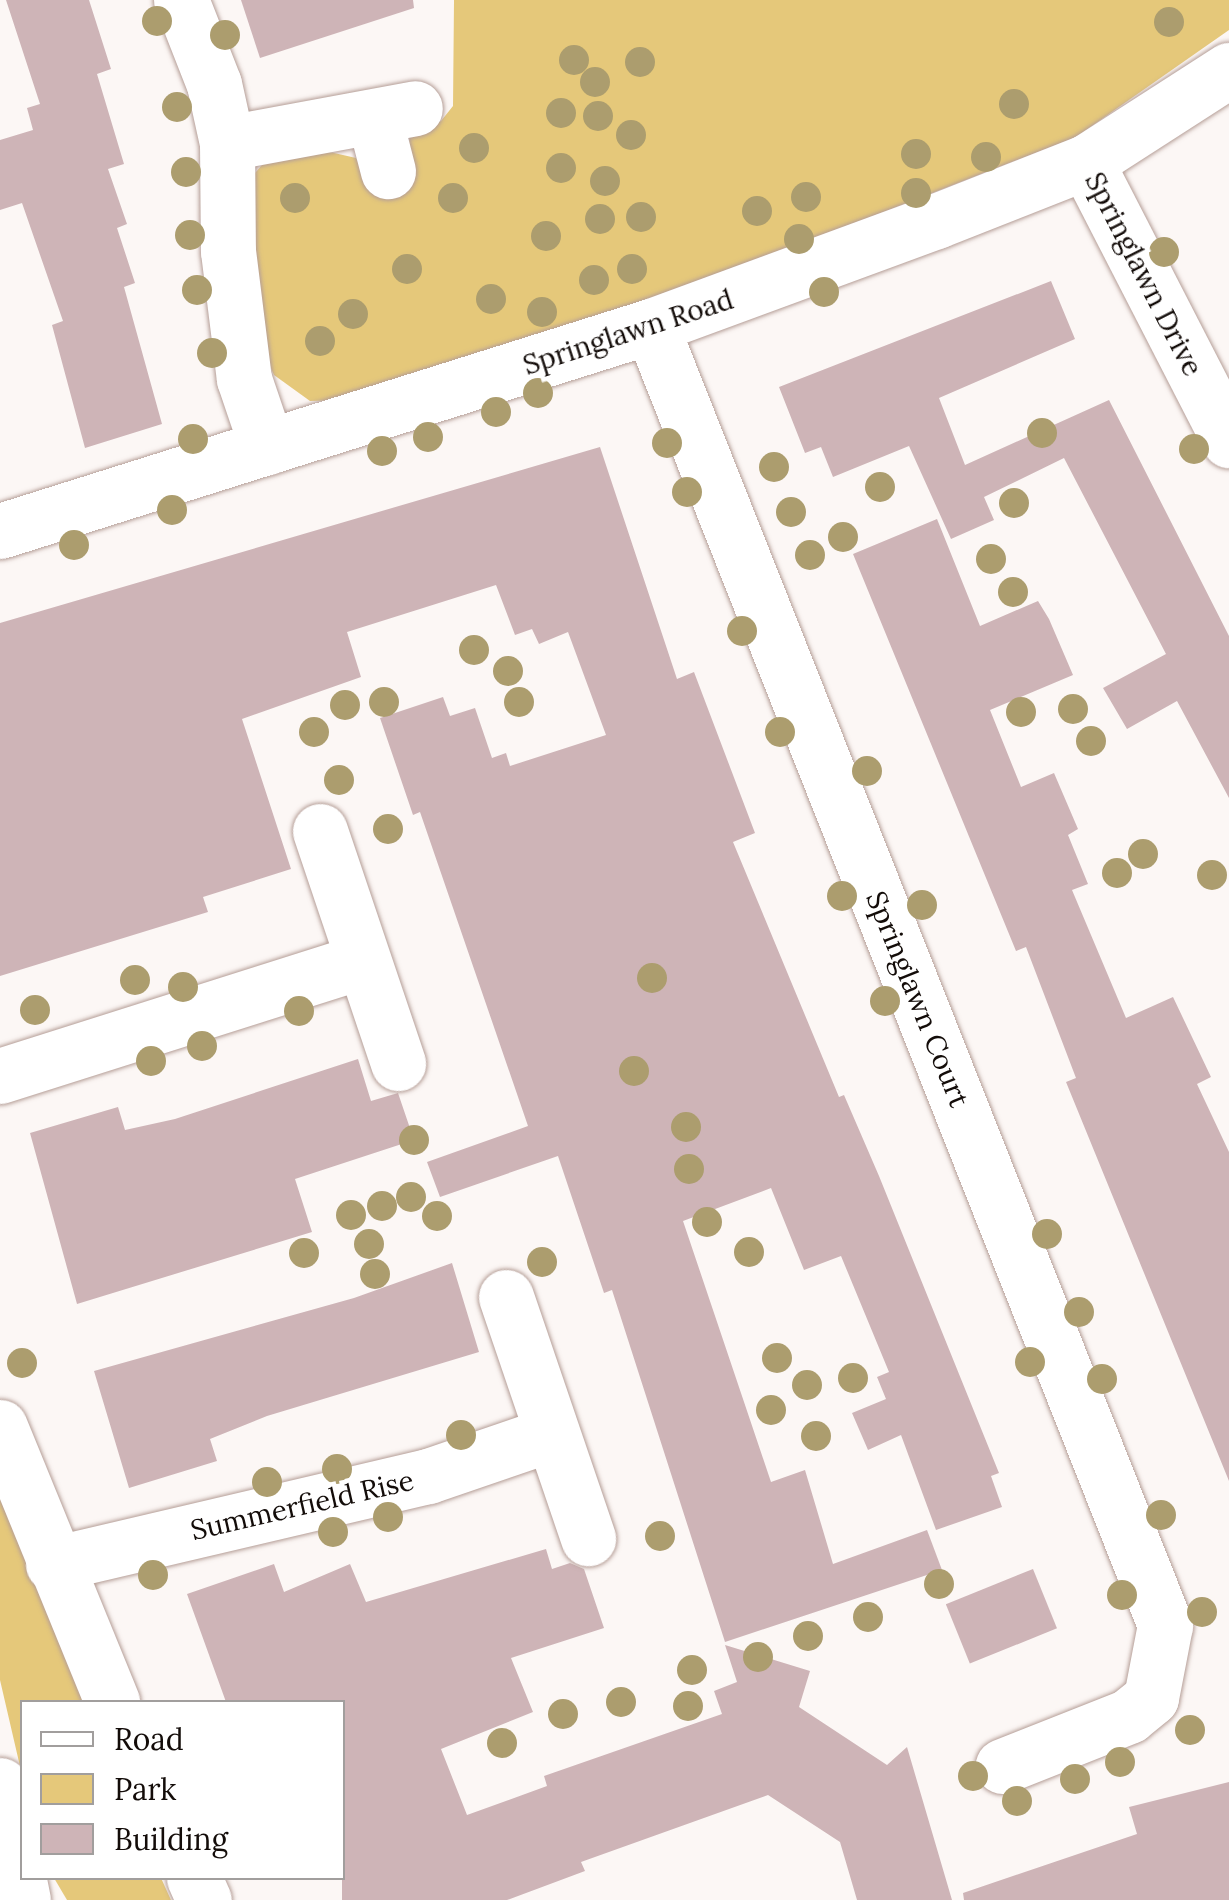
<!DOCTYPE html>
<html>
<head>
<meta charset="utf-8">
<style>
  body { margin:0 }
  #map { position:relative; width:1229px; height:1900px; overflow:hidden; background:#fcf7f5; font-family:Lora,serif }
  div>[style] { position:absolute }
  .green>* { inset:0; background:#e5c87a }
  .building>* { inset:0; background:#ceb4b7; transform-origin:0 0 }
  .roads { filter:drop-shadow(0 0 2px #b59e97) drop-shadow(0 0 2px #b59e97) }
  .street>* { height:55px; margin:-27.5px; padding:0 27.5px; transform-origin:27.5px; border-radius:27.5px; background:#fff }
  .secondary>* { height:55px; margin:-27.5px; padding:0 27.5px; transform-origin:27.5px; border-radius:27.5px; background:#fff }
  .trees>* { width:30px; height:30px; margin:-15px; border-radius:50%; background:#ac9d6e }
  span { translate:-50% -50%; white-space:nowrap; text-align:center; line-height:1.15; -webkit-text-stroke:9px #fff; paint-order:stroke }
  .street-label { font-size:28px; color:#130c09 }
  .legend { position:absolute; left:20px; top:1700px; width:325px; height:180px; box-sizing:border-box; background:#fff; border:2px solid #a19e9d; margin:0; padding:12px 18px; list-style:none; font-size:30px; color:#130c09 }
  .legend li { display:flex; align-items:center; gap:20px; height:50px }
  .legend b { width:50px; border:2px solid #a19e9d }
</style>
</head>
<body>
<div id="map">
  <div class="green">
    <div style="clip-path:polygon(454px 0,1229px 0,1229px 30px,1076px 137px,632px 310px,342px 400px,310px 401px,274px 375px,264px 352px,249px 180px,268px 158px,321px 150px,356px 158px,373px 192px,411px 187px,406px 167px,410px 137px,441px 121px,453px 106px)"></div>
    <div style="clip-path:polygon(0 1480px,83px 1702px,22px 1702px,22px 1775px,0 1680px)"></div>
    <div style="clip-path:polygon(54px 1878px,161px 1878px,171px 1900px,67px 1900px)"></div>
  </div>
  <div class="building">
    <div style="clip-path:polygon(6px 0,89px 0,111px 69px,97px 74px,124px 164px,108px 169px,127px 224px,117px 228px,135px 283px,124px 287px,162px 424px,85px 448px,52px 325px,63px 321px,22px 203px,0 210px,0 140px,33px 130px,27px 108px,40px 104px)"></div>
    <div style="clip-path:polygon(241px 0,413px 0,414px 8px,260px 58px)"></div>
    <div style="clip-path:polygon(1051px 281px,1075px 339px,939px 398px,965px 465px,1109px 400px,1229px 636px,1229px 798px,1177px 701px,1127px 729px,1103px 688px,1166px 654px,1064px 458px,984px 497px,994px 520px,951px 539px,909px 446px,833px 477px,821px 447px,805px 453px,779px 387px)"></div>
    <div style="clip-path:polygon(600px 447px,677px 679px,694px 672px,755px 833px,733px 842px,839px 1097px,844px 1095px,879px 1176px,999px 1473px,991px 1476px,1002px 1507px,936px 1530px,901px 1435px,868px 1450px,852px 1413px,886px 1399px,877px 1377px,889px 1372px,841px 1256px,804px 1270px,771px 1188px,683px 1221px,771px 1482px,805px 1470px,833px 1564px,927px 1530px,942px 1570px,725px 1642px,612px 1290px,604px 1293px,558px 1156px,440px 1197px,427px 1162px,528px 1126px,420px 812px,413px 815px,380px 718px,443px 697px,450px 716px,475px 708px,492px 758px,506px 753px,510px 766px,606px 735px,568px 632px,539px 644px,532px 629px,515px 635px,496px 585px,347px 632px,361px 677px,242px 719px,291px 869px,203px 897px,208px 912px,0 976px,0 623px)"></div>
    <div style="clip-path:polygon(937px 519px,980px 626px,1038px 601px,1049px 619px,1073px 675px,990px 710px,1021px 787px,1054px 773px,1078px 829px,1068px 835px,1088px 884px,1072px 890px,1126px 1018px,1173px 997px,1211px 1077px,1197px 1084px,1229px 1152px,1229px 1481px,1066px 1082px,1076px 1078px,1026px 947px,1016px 951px,853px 554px)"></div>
    <div style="clip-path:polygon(358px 1059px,371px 1101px,398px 1093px,414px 1140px,295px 1179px,312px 1232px,77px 1304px,30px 1133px,118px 1107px,125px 1130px,175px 1119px)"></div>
    <div style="clip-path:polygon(452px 1263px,479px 1352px,267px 1416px,210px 1439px,217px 1461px,129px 1488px,94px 1371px,354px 1298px)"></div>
    <div style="clip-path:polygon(546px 1549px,552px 1569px,570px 1563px,584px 1569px,604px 1628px,511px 1658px,533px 1712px,441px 1749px,467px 1815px,547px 1786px,544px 1776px,722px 1714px,714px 1691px,737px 1682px,725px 1645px,810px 1671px,799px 1707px,887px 1765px,907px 1747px,952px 1900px,857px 1900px,840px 1842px,768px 1795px,581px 1862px,585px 1871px,507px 1900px,342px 1900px,342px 1702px,226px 1702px,187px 1594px,274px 1564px,284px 1592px,350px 1564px,366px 1602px)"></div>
    <div style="left:1033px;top:1569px;width:64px;height:94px;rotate:68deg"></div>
    <div style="clip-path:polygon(1229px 1782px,1229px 1900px,964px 1900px,963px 1893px,1137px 1834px,1129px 1807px)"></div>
  </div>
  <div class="roads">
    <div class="street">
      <div style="left:181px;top:0;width:90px;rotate:68.6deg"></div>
      <div style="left:214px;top:84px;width:60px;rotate:77.6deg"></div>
      <div style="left:227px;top:143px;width:108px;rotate:89.5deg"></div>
      <div style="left:228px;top:251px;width:129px;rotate:82.9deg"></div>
      <div style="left:244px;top:379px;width:72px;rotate:71.3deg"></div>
      <div style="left:374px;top:117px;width:56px;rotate:75.5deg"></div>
      <div style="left:227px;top:143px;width:191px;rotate:-10.5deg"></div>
      <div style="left:1086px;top:162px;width:313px;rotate:62.8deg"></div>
      <div style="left:651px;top:326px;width:1397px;rotate:68.41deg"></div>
      <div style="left:1165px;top:1625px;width:74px;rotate:100.9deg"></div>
      <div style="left:1151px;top:1698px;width:28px;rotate:141deg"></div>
      <div style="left:1129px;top:1716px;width:136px;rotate:158.4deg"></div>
      <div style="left:0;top:531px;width:683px;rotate:-17.48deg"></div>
      <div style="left:651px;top:326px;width:304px;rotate:-20.2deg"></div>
      <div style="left:936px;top:221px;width:161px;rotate:-21.5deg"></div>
      <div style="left:1086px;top:162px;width:170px;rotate:-32.8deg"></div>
      <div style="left:320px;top:831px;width:245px;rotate:71.4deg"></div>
      <div style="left:0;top:1076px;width:380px;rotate:-17.6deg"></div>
      <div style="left:506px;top:1297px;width:255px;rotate:71.2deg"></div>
      <div style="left:0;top:1427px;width:297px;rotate:67.8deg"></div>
      <div style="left:53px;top:1564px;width:385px;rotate:-13.2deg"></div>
      <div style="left:428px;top:1476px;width:127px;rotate:-18.9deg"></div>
      <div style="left:194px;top:1878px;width:24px;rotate:66deg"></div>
    </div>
    <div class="secondary">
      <div style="left:0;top:1785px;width:117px;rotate:78.7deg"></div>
    </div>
  </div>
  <div class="trees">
    <div style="left:157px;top:21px"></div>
    <div style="left:1169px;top:22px"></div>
    <div style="left:225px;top:35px"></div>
    <div style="left:574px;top:60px"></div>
    <div style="left:640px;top:62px"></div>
    <div style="left:595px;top:82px"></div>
    <div style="left:1014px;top:104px"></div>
    <div style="left:177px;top:107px"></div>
    <div style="left:561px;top:113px"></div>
    <div style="left:598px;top:116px"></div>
    <div style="left:631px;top:135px"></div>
    <div style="left:474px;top:148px"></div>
    <div style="left:916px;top:154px"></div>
    <div style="left:986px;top:157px"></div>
    <div style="left:561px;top:168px"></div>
    <div style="left:186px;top:172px"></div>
    <div style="left:605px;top:181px"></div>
    <div style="left:916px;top:193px"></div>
    <div style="left:806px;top:197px"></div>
    <div style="left:295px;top:198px"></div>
    <div style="left:453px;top:198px"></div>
    <div style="left:757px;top:211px"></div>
    <div style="left:641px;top:217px"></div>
    <div style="left:600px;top:219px"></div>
    <div style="left:190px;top:235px"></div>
    <div style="left:546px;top:236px"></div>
    <div style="left:799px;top:239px"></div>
    <div style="left:1164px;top:252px"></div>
    <div style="left:407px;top:269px"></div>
    <div style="left:632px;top:269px"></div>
    <div style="left:594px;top:280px"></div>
    <div style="left:197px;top:290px"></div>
    <div style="left:824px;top:292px"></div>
    <div style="left:491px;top:299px"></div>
    <div style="left:542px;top:312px"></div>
    <div style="left:353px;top:314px"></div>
    <div style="left:320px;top:341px"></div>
    <div style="left:212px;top:353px"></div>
    <div style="left:538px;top:393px"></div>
    <div style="left:496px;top:412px"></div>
    <div style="left:1042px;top:433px"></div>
    <div style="left:428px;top:437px"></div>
    <div style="left:193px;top:439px"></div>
    <div style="left:667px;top:443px"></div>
    <div style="left:1194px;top:449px"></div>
    <div style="left:382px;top:451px"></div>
    <div style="left:774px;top:467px"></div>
    <div style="left:880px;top:487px"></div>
    <div style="left:687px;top:492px"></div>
    <div style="left:1014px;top:503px"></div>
    <div style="left:172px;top:510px"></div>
    <div style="left:791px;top:512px"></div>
    <div style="left:843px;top:537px"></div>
    <div style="left:74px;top:545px"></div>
    <div style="left:810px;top:555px"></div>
    <div style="left:991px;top:559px"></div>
    <div style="left:1013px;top:592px"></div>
    <div style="left:742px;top:631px"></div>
    <div style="left:474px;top:650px"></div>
    <div style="left:508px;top:671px"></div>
    <div style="left:384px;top:702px"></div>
    <div style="left:519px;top:702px"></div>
    <div style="left:345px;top:705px"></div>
    <div style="left:1073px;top:709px"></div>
    <div style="left:1021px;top:712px"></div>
    <div style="left:314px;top:732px"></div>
    <div style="left:780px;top:732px"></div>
    <div style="left:1091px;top:741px"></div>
    <div style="left:867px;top:771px"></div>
    <div style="left:339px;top:780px"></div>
    <div style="left:388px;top:829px"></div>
    <div style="left:1143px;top:854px"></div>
    <div style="left:1117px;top:873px"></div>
    <div style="left:1212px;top:875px"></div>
    <div style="left:842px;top:896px"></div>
    <div style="left:922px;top:905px"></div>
    <div style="left:652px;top:978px"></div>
    <div style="left:135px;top:980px"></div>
    <div style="left:183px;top:987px"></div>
    <div style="left:885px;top:1001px"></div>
    <div style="left:35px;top:1010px"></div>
    <div style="left:299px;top:1011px"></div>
    <div style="left:202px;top:1046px"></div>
    <div style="left:151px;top:1061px"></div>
    <div style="left:634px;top:1071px"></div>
    <div style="left:686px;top:1127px"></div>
    <div style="left:414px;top:1140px"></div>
    <div style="left:689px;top:1169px"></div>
    <div style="left:411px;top:1197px"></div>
    <div style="left:382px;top:1206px"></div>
    <div style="left:351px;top:1215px"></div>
    <div style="left:437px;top:1216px"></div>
    <div style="left:707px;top:1222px"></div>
    <div style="left:1047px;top:1234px"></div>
    <div style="left:369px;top:1244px"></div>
    <div style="left:749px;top:1252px"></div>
    <div style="left:304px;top:1253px"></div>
    <div style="left:542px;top:1262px"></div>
    <div style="left:375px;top:1274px"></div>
    <div style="left:1079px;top:1312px"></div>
    <div style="left:777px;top:1358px"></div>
    <div style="left:1030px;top:1362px"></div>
    <div style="left:22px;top:1363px"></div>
    <div style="left:853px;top:1378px"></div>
    <div style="left:1102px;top:1379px"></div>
    <div style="left:807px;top:1385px"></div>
    <div style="left:771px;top:1410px"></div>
    <div style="left:461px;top:1435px"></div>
    <div style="left:816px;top:1436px"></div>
    <div style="left:337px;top:1469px"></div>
    <div style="left:267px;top:1482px"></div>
    <div style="left:1161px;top:1515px"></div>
    <div style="left:388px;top:1517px"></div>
    <div style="left:333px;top:1532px"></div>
    <div style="left:660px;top:1536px"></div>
    <div style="left:153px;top:1575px"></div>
    <div style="left:939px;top:1584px"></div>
    <div style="left:1122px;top:1595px"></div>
    <div style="left:1202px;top:1612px"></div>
    <div style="left:868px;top:1617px"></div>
    <div style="left:808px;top:1636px"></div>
    <div style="left:758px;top:1657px"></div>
    <div style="left:692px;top:1670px"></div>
    <div style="left:621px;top:1702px"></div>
    <div style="left:688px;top:1706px"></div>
    <div style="left:563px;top:1714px"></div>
    <div style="left:1190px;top:1730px"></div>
    <div style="left:502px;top:1743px"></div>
    <div style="left:1120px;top:1762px"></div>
    <div style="left:973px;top:1776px"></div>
    <div style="left:1075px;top:1779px"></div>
    <div style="left:1017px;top:1801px"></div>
  </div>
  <div class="street-label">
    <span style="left:1144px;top:274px;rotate:63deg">Springlawn Drive</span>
    <span style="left:628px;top:332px;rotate:-18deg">Springlawn Road</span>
    <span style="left:918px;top:999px;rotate:68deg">Springlawn Court</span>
    <span style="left:302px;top:1505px;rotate:-13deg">Summerfield Rise</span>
  </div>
  <ul class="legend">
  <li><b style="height:12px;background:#fff"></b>Road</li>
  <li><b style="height:28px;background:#e5c87a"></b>Park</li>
  <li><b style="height:28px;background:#ceb4b7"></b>Building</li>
  </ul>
</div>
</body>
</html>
